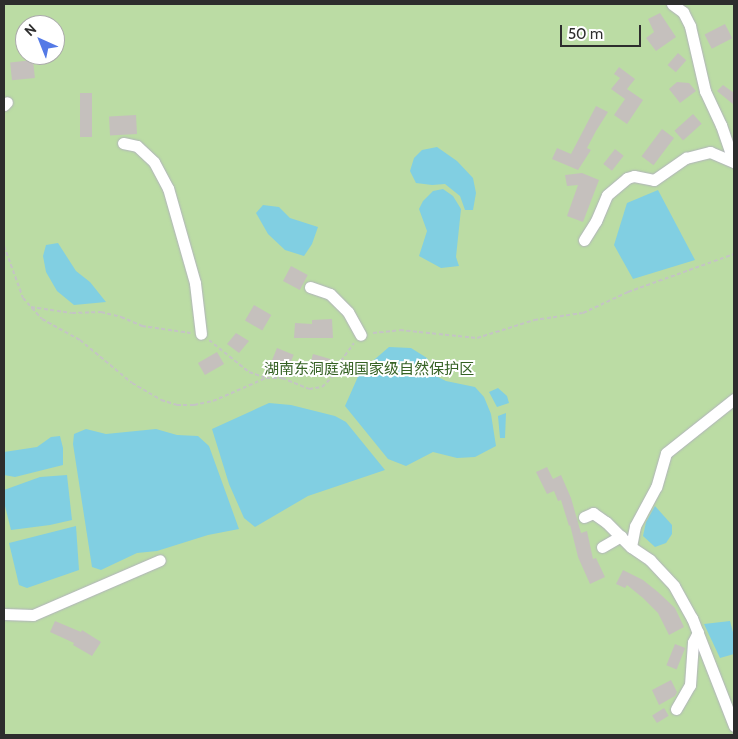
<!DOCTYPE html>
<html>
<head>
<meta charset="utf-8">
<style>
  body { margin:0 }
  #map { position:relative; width:738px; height:739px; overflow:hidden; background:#ece7e1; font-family:Cabin,"Noto Sans SC",sans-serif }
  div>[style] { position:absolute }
  .green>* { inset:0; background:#bbdca4 }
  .water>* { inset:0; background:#81cfe2 }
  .building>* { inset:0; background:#c5c0bd; transform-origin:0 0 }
  .path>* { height:2px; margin-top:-1px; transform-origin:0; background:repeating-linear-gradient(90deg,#c4c4c4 0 4px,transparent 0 6.5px) }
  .roads { filter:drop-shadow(0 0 1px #b1b3bb) drop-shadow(0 0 1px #b1b3bb) }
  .street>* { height:11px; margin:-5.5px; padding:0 5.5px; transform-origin:5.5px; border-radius:5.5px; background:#fff }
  span { translate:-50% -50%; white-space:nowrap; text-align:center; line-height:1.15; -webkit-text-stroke:4px #fff; paint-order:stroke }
  .park-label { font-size:15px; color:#356224 }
  .frame { position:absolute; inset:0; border:5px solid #2d2d2d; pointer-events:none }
  .north { position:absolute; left:15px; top:15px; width:50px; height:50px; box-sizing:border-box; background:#fff; border:1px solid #ababab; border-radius:50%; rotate:316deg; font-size:14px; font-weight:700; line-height:20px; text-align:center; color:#2d2d2d }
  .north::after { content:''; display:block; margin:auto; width:18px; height:22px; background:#547ae6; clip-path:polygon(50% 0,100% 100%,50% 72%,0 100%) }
  .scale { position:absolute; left:560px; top:25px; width:81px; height:22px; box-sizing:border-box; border:2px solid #2d2d2d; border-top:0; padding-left:6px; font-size:15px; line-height:18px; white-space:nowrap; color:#2d2d2d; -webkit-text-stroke:4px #fff; paint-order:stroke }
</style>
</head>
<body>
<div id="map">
  <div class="green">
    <div style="clip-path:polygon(evenodd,4px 4px,734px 4px,734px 735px,4px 735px,4px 4px,25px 25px,55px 25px,55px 55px,25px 55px,25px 25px)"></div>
  </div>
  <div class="water">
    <div style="clip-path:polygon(437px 147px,457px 161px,473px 178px,476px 193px,473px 210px,465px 210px,460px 196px,445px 184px,432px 185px,416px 183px,410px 171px,414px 158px,422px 150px)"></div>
    <div style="clip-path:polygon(443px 189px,453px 196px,461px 209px,456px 257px,459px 266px,441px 268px,419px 256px,427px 231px,419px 209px,423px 201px,433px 191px)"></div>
    <div style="clip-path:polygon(658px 190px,695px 260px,633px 279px,614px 245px,627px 203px)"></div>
    <div style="clip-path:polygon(263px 205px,279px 207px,290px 218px,318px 227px,312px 244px,304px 256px,285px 250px,268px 234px,256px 213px)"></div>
    <div style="clip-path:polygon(58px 243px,76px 271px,90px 282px,106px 302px,74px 305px,57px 291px,46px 272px,43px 256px,46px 245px)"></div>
    <div style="clip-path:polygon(389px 347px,411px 348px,427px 358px,436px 376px,446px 381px,475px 387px,484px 397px,491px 414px,496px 446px,475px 457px,457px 458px,433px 452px,406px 466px,388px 459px,345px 406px,360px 372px)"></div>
    <div style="clip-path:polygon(498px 388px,507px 396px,509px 403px,497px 407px,489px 392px)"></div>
    <div style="clip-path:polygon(269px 403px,291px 405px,335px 416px,346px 422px,385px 470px,308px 496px,255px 527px,244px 518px,229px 484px,212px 429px)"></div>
    <div style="clip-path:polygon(506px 413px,505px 438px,500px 438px,498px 416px)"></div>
    <div style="clip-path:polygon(86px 429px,106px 434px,156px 429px,177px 435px,198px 436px,209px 446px,239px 529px,208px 535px,157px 551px,137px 553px,101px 570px,92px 567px,73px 444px,74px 434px)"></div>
    <div style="clip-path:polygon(60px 436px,63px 448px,63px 465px,15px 477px,4px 475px,4px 452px,37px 447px,51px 437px)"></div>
    <div style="clip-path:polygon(67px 475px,72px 520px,50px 525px,11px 530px,4px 502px,4px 490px,40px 477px)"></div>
    <div style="clip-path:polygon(655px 506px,672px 525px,672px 534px,666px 543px,655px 547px,643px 536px,646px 522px)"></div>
    <div style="clip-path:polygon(76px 526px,79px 570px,27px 588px,19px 585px,9px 543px)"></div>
    <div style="clip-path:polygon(730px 621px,734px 636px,734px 654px,720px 658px,704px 624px)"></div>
  </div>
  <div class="building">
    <div style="clip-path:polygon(660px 13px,676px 37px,656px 51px,646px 38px,654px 32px,648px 19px)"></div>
    <div style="left:725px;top:24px;width:16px;height:23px;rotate:63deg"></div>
    <div style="left:678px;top:53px;width:11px;height:16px;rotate:41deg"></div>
    <div style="left:33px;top:60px;width:18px;height:23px;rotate:84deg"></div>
    <div style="clip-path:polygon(619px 67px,635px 79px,627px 89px,643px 100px,627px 124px,614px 115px,625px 99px,611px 89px,620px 78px,614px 74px)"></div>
    <div style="clip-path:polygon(677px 82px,689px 83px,696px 91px,680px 103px,669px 89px)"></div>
    <div style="clip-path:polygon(723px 85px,734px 93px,734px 105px,717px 91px)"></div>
    <div style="left:80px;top:93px;width:12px;height:44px"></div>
    <div style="clip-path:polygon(596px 106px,608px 112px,596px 131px,587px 148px,591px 150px,578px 170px,552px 159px,557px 148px,571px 154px)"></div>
    <div style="left:693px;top:114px;width:13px;height:25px;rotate:48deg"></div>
    <div style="left:136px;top:115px;width:19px;height:27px;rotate:87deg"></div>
    <div style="left:662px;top:129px;width:15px;height:34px;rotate:37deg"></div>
    <div style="left:615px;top:149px;width:11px;height:19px;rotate:38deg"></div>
    <div style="clip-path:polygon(582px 173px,599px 180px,583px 222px,567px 216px,578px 185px,567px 186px,565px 175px)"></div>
    <div style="left:291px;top:266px;width:19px;height:17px;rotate:28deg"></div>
    <div style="left:254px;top:305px;width:20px;height:18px;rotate:30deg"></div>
    <div style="clip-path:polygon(332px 319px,333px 338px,294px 338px,295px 323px,312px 324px,312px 320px)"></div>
    <div style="clip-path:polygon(236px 333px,249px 341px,239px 353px,227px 344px)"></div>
    <div style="left:277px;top:348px;width:18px;height:16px;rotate:22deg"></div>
    <div style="left:217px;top:352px;width:14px;height:22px;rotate:60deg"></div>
    <div style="left:313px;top:354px;width:18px;height:12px;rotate:16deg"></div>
    <div style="clip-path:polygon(547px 467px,553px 479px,561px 475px,571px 498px,581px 533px,587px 531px,593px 559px,596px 558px,605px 577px,590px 584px,578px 557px,570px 525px,569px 526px,561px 500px,558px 501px,554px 491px,547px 494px,536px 472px)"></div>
    <div style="clip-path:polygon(623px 570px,643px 580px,658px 592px,675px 608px,684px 627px,669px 635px,658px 613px,643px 598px,627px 585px,625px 588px,616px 584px)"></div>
    <div style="clip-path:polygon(55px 621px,81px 632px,82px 630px,101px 642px,92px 656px,73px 645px,74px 643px,50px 632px)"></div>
    <div style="left:675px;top:644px;width:11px;height:23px;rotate:22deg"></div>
    <div style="clip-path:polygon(671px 680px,677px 692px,675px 696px,659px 705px,652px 690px)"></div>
    <div style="left:664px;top:708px;width:9px;height:14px;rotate:58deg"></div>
  </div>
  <div class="path">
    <div style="left:4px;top:246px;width:55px;rotate:69.9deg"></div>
    <div style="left:23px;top:298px;width:28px;rotate:48deg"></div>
    <div style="left:42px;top:319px;width:43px;rotate:28.9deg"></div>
    <div style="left:80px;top:340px;width:67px;rotate:39.6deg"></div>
    <div style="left:132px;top:383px;width:34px;rotate:30deg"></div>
    <div style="left:161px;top:400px;width:17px;rotate:17deg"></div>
    <div style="left:177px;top:405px;width:17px"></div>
    <div style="left:194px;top:405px;width:19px;rotate:-12deg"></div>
    <div style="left:213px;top:401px;width:58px;rotate:-23.5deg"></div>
    <div style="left:266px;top:378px;width:16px"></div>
    <div style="left:282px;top:378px;width:29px;rotate:22deg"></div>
    <div style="left:309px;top:389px;width:13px;rotate:-9deg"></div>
    <div style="left:322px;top:387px;width:16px;rotate:-45deg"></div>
    <div style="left:333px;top:376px;width:17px;rotate:-62deg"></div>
    <div style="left:341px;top:361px;width:22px;rotate:-54deg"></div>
    <div style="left:31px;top:307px;width:41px;rotate:8.3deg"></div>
    <div style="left:72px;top:313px;width:29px;rotate:-2deg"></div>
    <div style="left:101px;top:312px;width:21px;rotate:14deg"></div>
    <div style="left:121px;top:317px;width:23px;rotate:23deg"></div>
    <div style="left:142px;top:326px;width:49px;rotate:8.3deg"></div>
    <div style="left:373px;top:333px;width:27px;rotate:-6deg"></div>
    <div style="left:400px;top:330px;width:77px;rotate:5.9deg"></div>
    <div style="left:477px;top:338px;width:60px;rotate:-17.5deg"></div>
    <div style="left:534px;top:320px;width:49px;rotate:-8.1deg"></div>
    <div style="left:583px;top:313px;width:50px;rotate:-25deg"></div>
    <div style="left:628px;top:292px;width:113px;rotate:-19.7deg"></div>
    <div style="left:209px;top:340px;width:51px;rotate:38.7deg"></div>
    <div style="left:249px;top:372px;width:18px;rotate:19deg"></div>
  </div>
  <div class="roads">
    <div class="street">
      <div style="left:672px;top:4px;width:14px;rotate:36deg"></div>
      <div style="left:683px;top:12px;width:16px;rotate:63deg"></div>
      <div style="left:690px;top:26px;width:67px;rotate:77deg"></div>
      <div style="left:705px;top:91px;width:38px;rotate:65deg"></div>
      <div style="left:721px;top:125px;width:39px;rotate:71deg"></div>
      <div style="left:4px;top:105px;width:4px;rotate:-45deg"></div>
      <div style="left:123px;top:143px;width:14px;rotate:12deg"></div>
      <div style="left:137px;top:146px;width:23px;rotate:43deg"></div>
      <div style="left:154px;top:162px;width:30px;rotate:62deg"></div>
      <div style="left:168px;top:188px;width:99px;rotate:74.1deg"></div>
      <div style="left:195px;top:283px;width:51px;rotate:83.3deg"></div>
      <div style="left:584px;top:240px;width:22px;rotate:-58deg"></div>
      <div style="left:596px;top:221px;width:28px;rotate:-67deg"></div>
      <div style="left:607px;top:195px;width:26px;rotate:-40deg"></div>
      <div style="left:627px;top:178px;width:7px;rotate:-16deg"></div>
      <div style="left:634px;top:176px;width:20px;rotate:11deg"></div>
      <div style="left:654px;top:180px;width:39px;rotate:-35deg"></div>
      <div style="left:686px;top:158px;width:25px;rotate:-14deg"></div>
      <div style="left:710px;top:152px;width:26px;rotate:23deg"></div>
      <div style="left:310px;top:287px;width:21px;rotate:19deg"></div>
      <div style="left:330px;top:294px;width:25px;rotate:45deg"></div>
      <div style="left:348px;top:312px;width:26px;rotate:61deg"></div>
      <div style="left:734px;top:399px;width:87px;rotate:141.5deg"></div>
      <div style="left:666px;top:453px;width:35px;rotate:106deg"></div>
      <div style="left:656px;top:487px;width:44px;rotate:118.3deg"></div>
      <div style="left:635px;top:526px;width:21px;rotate:101deg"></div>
      <div style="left:631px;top:547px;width:23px;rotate:34deg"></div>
      <div style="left:650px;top:560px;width:35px;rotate:47deg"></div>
      <div style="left:674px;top:586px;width:37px;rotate:61deg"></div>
      <div style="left:692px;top:618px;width:116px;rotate:68.7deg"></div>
      <div style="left:584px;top:517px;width:10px;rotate:-24deg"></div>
      <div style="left:593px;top:513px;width:16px;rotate:35deg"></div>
      <div style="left:606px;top:522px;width:35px;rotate:45deg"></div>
      <div style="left:602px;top:547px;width:22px;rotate:-30deg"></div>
      <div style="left:4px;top:614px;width:29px;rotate:2deg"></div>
      <div style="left:33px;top:615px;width:138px;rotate:-23.4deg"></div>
      <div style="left:676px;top:709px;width:28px;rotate:-60deg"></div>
      <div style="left:690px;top:685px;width:43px;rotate:-86deg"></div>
      <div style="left:693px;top:642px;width:11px;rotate:-63deg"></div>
    </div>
  </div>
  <div class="park-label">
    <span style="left:369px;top:370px">湖南东洞庭湖国家级自然保护区</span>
  </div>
  <div class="frame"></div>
  <div class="north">N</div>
  <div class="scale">50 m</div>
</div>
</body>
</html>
